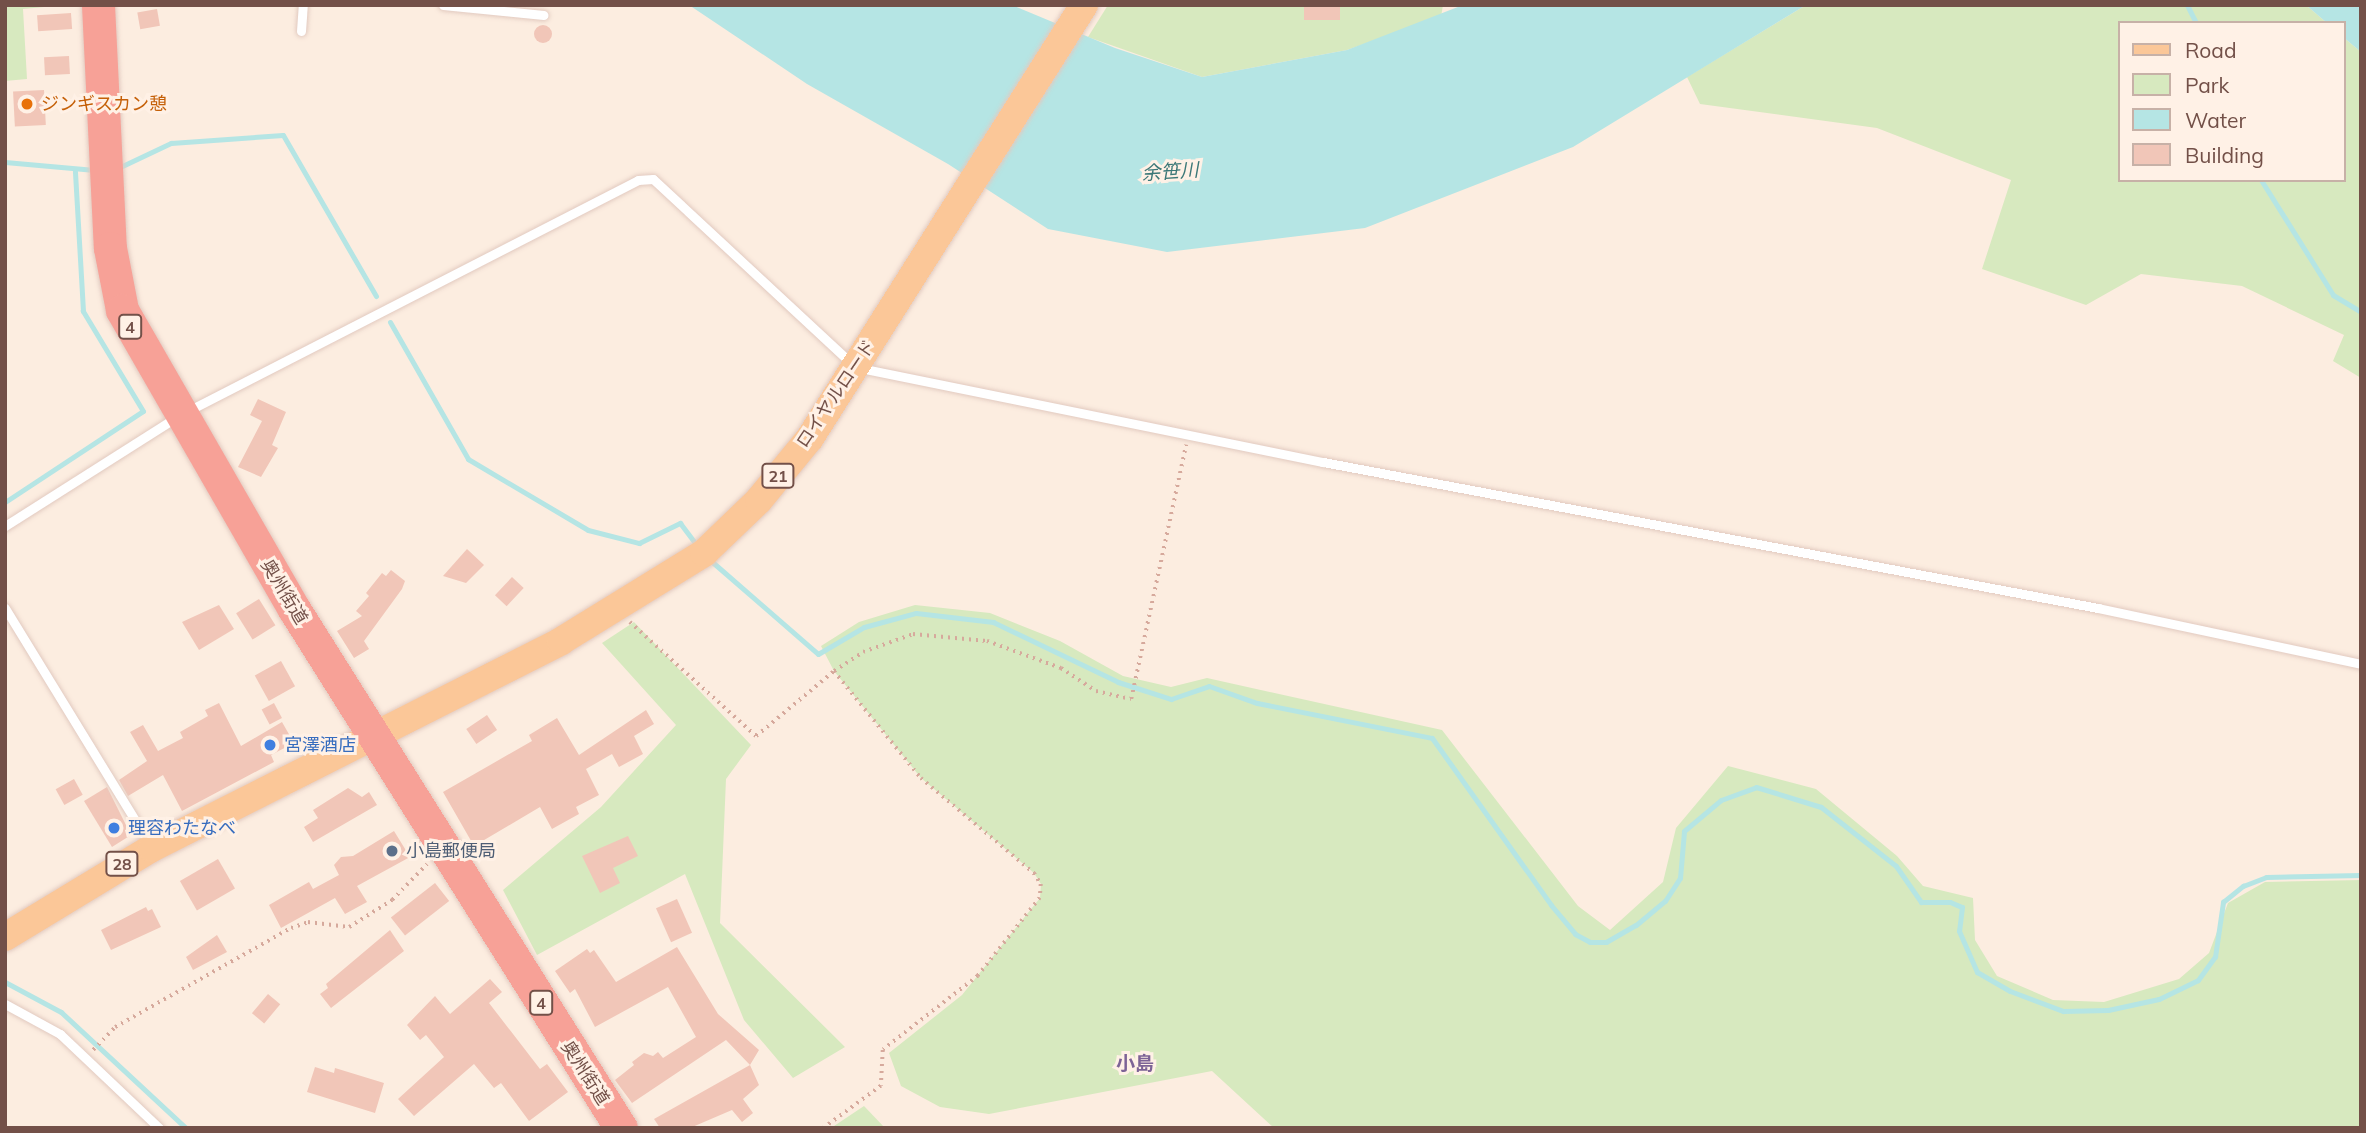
<!DOCTYPE html>
<html>
<head>
<meta charset="utf-8">
<style>
  body { margin:0 }
  #map { position:relative; width:2366px; height:1133px; overflow:hidden; background:#fcede0; font-family:Mulish,"Noto Sans JP",sans-serif }
  div>[style] { position:absolute }
  .green>* { inset:0; background:#d7e9bf }
  .water>* { inset:0; background:#b5e5e4 }
  .stream>* { height:5px; margin:-2.5px; padding:0 2.5px; transform-origin:2.5px; border-radius:2.5px; background:#b5e5e4 }
  .building>* { inset:0; background:#f1c6b8; transform-origin:0 0 }
  .round { border-radius:50% }
  .path>* { height:3.5px; margin-top:-1.75px; transform-origin:0; background:repeating-linear-gradient(90deg,#d6a99c 0 2px,transparent 0 7px) }
  .roads { filter:drop-shadow(0 0 2px #e2cac0) drop-shadow(0 0 2px #e2cac0) }
  .lane>* { height:9px; margin:-4.5px; padding:0 4.5px; transform-origin:4.5px; border-radius:4.5px; background:#fff }
  .primary>* { height:28px; margin:-14px; padding:0 14px; transform-origin:14px; border-radius:14px; background:#fbc798 }
  .highway>* { height:33px; margin:-16.5px; padding:0 16.5px; transform-origin:16.5px; border-radius:16.5px; background:#f7a197 }
  .dots>* { width:19px; height:19px; translate:-50% -50%; box-sizing:border-box; border:4px solid #fff1e6; border-radius:50% }
  span { translate:-50% -50%; white-space:nowrap; text-align:center; line-height:1.15; -webkit-text-stroke:6px #fff1e6; paint-order:stroke }
  .shield-label span { padding:2px 5px; background:#fff1e6; border:2px solid; border-radius:5px; -webkit-text-stroke-width:0 }
  .shield-label { font-size:16px; color:#735048; font-weight:700 }
  .food-label { font-size:18px; color:#c56008 }
  .left { translate:0 -50%; text-align:left }
  .street-label { font-size:18px; color:#735048 }
  .shop-label { font-size:18px; color:#366cbe }
  .service-label { font-size:18px; color:#4e5e75 }
  .water-label { font-size:19px; color:#3c7878; font-style:italic }
  .neighbourhood-label { font-size:19px; color:#7d6396; font-weight:700 }
  .frame { position:absolute; inset:0; border:7px solid #735048; pointer-events:none }
  .legend { position:absolute; left:2118px; top:21px; width:228px; height:161px; box-sizing:border-box; background:#fff1e6; border:2px solid #c7b1a7; margin:0; padding:9px 12px; list-style:none; font-size:21px; color:#735048 }
  .legend li { display:flex; align-items:center; gap:14px; height:35px }
  .legend b { width:35px; border:2px solid #c7b1a7 }
</style>
</head>
<body>
<div id="map">
  <div class="green">
    <div style="clip-path:polygon(5px 5px,65px 5px,23px 9px,27px 79px,5px 81px)"></div>
    <div style="clip-path:polygon(1108px 5px,1443px 5px,1441px 17px,1347px 50px,1202px 77px,1088px 37px)"></div>
    <div style="clip-path:polygon(1806px 5px,2306px 5px,2327px 23px,2119px 23px,2119px 180px,2343px 180px,2343px 37px,2361px 52px,2361px 378px,2333px 361px,2344px 335px,2242px 286px,2141px 274px,2086px 305px,1982px 269px,2011px 180px,1877px 128px,1700px 104px,1687px 77px)"></div>
    <div style="clip-path:polygon(915px 605px,990px 613px,1060px 641px,1123px 676px,1171px 687px,1207px 678px,1442px 730px,1578px 906px,1610px 930px,1663px 882px,1676px 828px,1728px 766px,1816px 789px,1897px 856px,1923px 886px,1973px 898px,1975px 940px,1997px 976px,2053px 1000px,2104px 1002px,2179px 979px,2209px 953px,2228px 903px,2265px 882px,2361px 880px,2361px 1128px,1274px 1128px,1212px 1071px,989px 1114px,940px 1107px,901px 1086px,889px 1053px,962px 995px,1040px 898px,1041px 884px,1034px 873px,921px 778px,834px 671px,821px 646px,859px 622px)"></div>
    <div style="clip-path:polygon(634px 622px,751px 745px,726px 779px,720px 923px,845px 1047px,793px 1078px,744px 1020px,685px 874px,537px 955px,503px 890px,601px 807px,676px 725px,602px 643px)"></div>
    <div style="clip-path:polygon(864px 1106px,885px 1128px,831px 1128px)"></div>
  </div>
  <div class="water">
    <div style="clip-path:polygon(689px 5px,1012px 5px,1115px 48px,1202px 77px,1347px 50px,1463px 5px,1806px 5px,1573px 147px,1365px 228px,1167px 252px,1048px 229px,948px 164px,807px 84px)"></div>
    <div style="clip-path:polygon(2306px 5px,2361px 5px,2361px 52px,2343px 37px,2343px 23px,2327px 23px)"></div>
  </div>
  <div class="stream">
    <div style="left:2187px;top:5px;width:20px;rotate:63deg"></div>
    <div style="left:5px;top:162px;width:90px;rotate:5.1deg"></div>
    <div style="left:118px;top:168px;width:59px;rotate:-25.3deg"></div>
    <div style="left:171px;top:143px;width:112px;rotate:-4.1deg"></div>
    <div style="left:283px;top:135px;width:186px;rotate:60deg"></div>
    <div style="left:2261px;top:180px;width:136px;rotate:57.9deg"></div>
    <div style="left:2333px;top:295px;width:33px;rotate:31deg"></div>
    <div style="left:390px;top:322px;width:158px;rotate:60.3deg"></div>
    <div style="left:468px;top:459px;width:139px;rotate:30.6deg"></div>
    <div style="left:588px;top:530px;width:53px;rotate:14.3deg"></div>
    <div style="left:639px;top:543px;width:46px;rotate:-26deg"></div>
    <div style="left:680px;top:523px;width:31px;rotate:53deg"></div>
    <div style="left:5px;top:502px;width:165px;rotate:-33.4deg"></div>
    <div style="left:143px;top:411px;width:117px;rotate:-121deg"></div>
    <div style="left:83px;top:311px;width:140px;rotate:-93.3deg"></div>
    <div style="left:710px;top:560px;width:143px;rotate:41deg"></div>
    <div style="left:818px;top:654px;width:53px;rotate:-30.4deg"></div>
    <div style="left:864px;top:627px;width:54px;rotate:-15.1deg"></div>
    <div style="left:916px;top:613px;width:78px;rotate:6.7deg"></div>
    <div style="left:993px;top:622px;width:139px;rotate:25.6deg"></div>
    <div style="left:1118px;top:682px;width:56px;rotate:17.8deg"></div>
    <div style="left:1171px;top:699px;width:40px;rotate:-18.9deg"></div>
    <div style="left:1209px;top:686px;width:51px;rotate:19.5deg"></div>
    <div style="left:1257px;top:703px;width:178px;rotate:11.3deg"></div>
    <div style="left:1432px;top:738px;width:205px;rotate:54.5deg"></div>
    <div style="left:1551px;top:905px;width:38px;rotate:50deg"></div>
    <div style="left:1575px;top:934px;width:17px;rotate:28deg"></div>
    <div style="left:1590px;top:942px;width:16px"></div>
    <div style="left:1606px;top:942px;width:34px;rotate:-30deg"></div>
    <div style="left:1636px;top:925px;width:38px;rotate:-40deg"></div>
    <div style="left:1665px;top:901px;width:27px;rotate:-57deg"></div>
    <div style="left:1680px;top:878px;width:47px;rotate:-85.1deg"></div>
    <div style="left:1684px;top:831px;width:48px;rotate:-40deg"></div>
    <div style="left:1721px;top:800px;width:37px;rotate:-20deg"></div>
    <div style="left:1756px;top:787px;width:68px;rotate:17.1deg"></div>
    <div style="left:1821px;top:807px;width:95px;rotate:38.2deg"></div>
    <div style="left:1896px;top:866px;width:44px;rotate:55.2deg"></div>
    <div style="left:1921px;top:902px;width:29px"></div>
    <div style="left:1950px;top:902px;width:13px;rotate:23deg"></div>
    <div style="left:1962px;top:907px;width:24px;rotate:97deg"></div>
    <div style="left:1959px;top:931px;width:45px;rotate:66.3deg"></div>
    <div style="left:1977px;top:972px;width:38px;rotate:30deg"></div>
    <div style="left:2010px;top:991px;width:57px;rotate:20.7deg"></div>
    <div style="left:2063px;top:1011px;width:45px;rotate:-1.3deg"></div>
    <div style="left:2108px;top:1010px;width:52px;rotate:-12.2deg"></div>
    <div style="left:2159px;top:999px;width:43px;rotate:-26deg"></div>
    <div style="left:2198px;top:980px;width:29px;rotate:-54deg"></div>
    <div style="left:2215px;top:957px;width:56px;rotate:-81.7deg"></div>
    <div style="left:2223px;top:902px;width:26px;rotate:-39deg"></div>
    <div style="left:2243px;top:886px;width:25px;rotate:-21deg"></div>
    <div style="left:2266px;top:877px;width:95px;rotate:-1.2deg"></div>
    <div style="left:5px;top:982px;width:64px;rotate:28.2deg"></div>
    <div style="left:61px;top:1012px;width:171px;rotate:42.9deg"></div>
  </div>
  <div class="building">
    <div style="left:1304px;top:5px;width:36px;height:15px"></div>
    <div style="left:157px;top:9px;width:17px;height:20px;rotate:80deg"></div>
    <div style="left:71px;top:13px;width:16px;height:34px;rotate:86deg"></div>
    <div class="round" style="left:534px;top:25px;width:18px;height:18px"></div>
    <div style="left:69px;top:56px;width:18px;height:25px;rotate:87deg"></div>
    <div style="left:44px;top:90px;width:35px;height:31px;rotate:87deg"></div>
    <div style="clip-path:polygon(258px 399px,286px 412px,272px 445px,278px 448px,261px 477px,238px 467px,262px 421px,250px 415px)"></div>
    <div style="clip-path:polygon(467px 549px,484px 565px,466px 583px,443px 576px)"></div>
    <div style="clip-path:polygon(391px 570px,405px 581px,402px 589px,364px 641px,369px 649px,354px 658px,337px 631px,362px 616px,356px 611px,369px 596px,366px 593px,382px 573px,386px 576px)"></div>
    <div style="left:512px;top:577px;width:16px;height:25px;rotate:43deg"></div>
    <div style="left:259px;top:599px;width:31px;height:27px;rotate:58deg"></div>
    <div style="clip-path:polygon(219px 605px,234px 629px,199px 650px,182px 622px)"></div>
    <div style="left:281px;top:661px;width:29px;height:30px;rotate:61deg"></div>
    <div style="clip-path:polygon(219px 703px,241px 746px,282px 722px,294px 743px,271px 755px,274px 762px,182px 811px,163px 775px,128px 796px,119px 780px,147px 761px,130px 732px,143px 725px,158px 751px,183px 738px,180px 732px,208px 716px,205px 710px)"></div>
    <div style="left:274px;top:703px;width:17px;height:14px;rotate:62deg"></div>
    <div style="clip-path:polygon(646px 710px,654px 724px,634px 736px,643px 754px,619px 767px,612px 754px,586px 769px,599px 795px,576px 807px,579px 814px,552px 829px,540px 807px,474px 846px,443px 792px,532px 741px,529px 735px,557px 718px,579px 755px)"></div>
    <div style="left:487px;top:715px;width:18px;height:25px;rotate:56deg"></div>
    <div style="left:74px;top:779px;width:18px;height:21px;rotate:61deg"></div>
    <div style="clip-path:polygon(107px 787px,131px 835px,112px 847px,84px 801px)"></div>
    <div style="clip-path:polygon(348px 788px,362px 797px,369px 792px,377px 805px,313px 842px,304px 827px,318px 818px,313px 810px)"></div>
    <div style="clip-path:polygon(394px 831px,410px 857px,357px 886px,367px 902px,345px 914px,335px 898px,281px 928px,269px 905px,309px 882px,313px 889px,339px 875px,334px 865px,341px 857px,353px 856px)"></div>
    <div style="clip-path:polygon(628px 836px,638px 856px,613px 868px,620px 883px,600px 893px,582px 856px)"></div>
    <div style="left:218px;top:859px;width:34px;height:44px;rotate:60deg"></div>
    <div style="left:435px;top:883px;width:23px;height:56px;rotate:52deg"></div>
    <div style="left:677px;top:899px;width:37px;height:23px;rotate:66deg"></div>
    <div style="clip-path:polygon(146px 907px,148px 911px,152px 909px,161px 927px,111px 950px,101px 930px)"></div>
    <div style="clip-path:polygon(390px 930px,404px 951px,331px 1008px,320px 994px,328px 988px,326px 984px)"></div>
    <div style="clip-path:polygon(217px 935px,227px 952px,193px 970px,186px 957px)"></div>
    <div style="clip-path:polygon(677px 947px,718px 1014px,759px 1050px,750px 1065px,726px 1040px,632px 1103px,615px 1080px,634px 1065px,632px 1062px,644px 1053px,653px 1056px,658px 1052px,663px 1058px,696px 1037px,668px 987px,595px 1027px,575px 989px,570px 993px,555px 971px,587px 949px,590px 953px,594px 950px,616px 982px)"></div>
    <div style="clip-path:polygon(490px 979px,502px 992px,489px 1003px,540px 1069px,547px 1064px,568px 1092px,529px 1121px,501px 1083px,494px 1088px,474px 1064px,414px 1116px,398px 1099px,444px 1057px,426px 1035px,420px 1040px,407px 1025px,435px 996px,450px 1014px)"></div>
    <div style="left:268px;top:994px;width:16px;height:25px;rotate:40deg"></div>
    <div style="clip-path:polygon(750px 1065px,759px 1085px,743px 1099px,753px 1113px,742px 1122px,732px 1110px,690px 1128px,660px 1128px,654px 1119px)"></div>
    <div style="clip-path:polygon(315px 1067px,334px 1073px,335px 1068px,384px 1083px,375px 1113px,307px 1092px)"></div>
  </div>
  <div class="path">
    <div style="left:630px;top:622px;width:170px;rotate:42.1deg"></div>
    <div style="left:756px;top:736px;width:102px;rotate:-39.8deg"></div>
    <div style="left:834px;top:671px;width:138px;rotate:50.9deg"></div>
    <div style="left:921px;top:778px;width:148px;rotate:40.1deg"></div>
    <div style="left:1034px;top:873px;width:13px;rotate:58deg"></div>
    <div style="left:1041px;top:884px;width:14px;rotate:94deg"></div>
    <div style="left:1040px;top:898px;width:100px;rotate:128.5deg"></div>
    <div style="left:978px;top:976px;width:120px;rotate:142.1deg"></div>
    <div style="left:883px;top:1050px;width:36px;rotate:93deg"></div>
    <div style="left:881px;top:1086px;width:71px;rotate:143.6deg"></div>
    <div style="left:834px;top:671px;width:35px;rotate:-33deg"></div>
    <div style="left:863px;top:652px;width:53px;rotate:-19.8deg"></div>
    <div style="left:913px;top:634px;width:74px;rotate:5.4deg"></div>
    <div style="left:987px;top:641px;width:79px;rotate:20deg"></div>
    <div style="left:1061px;top:668px;width:42px;rotate:33.3deg"></div>
    <div style="left:1096px;top:691px;width:36px;rotate:13deg"></div>
    <div style="left:1131px;top:699px;width:260px;rotate:-77.8deg"></div>
    <div style="left:93px;top:1050px;width:32px;rotate:-46deg"></div>
    <div style="left:115px;top:1027px;width:202px;rotate:-29.4deg"></div>
    <div style="left:291px;top:928px;width:18px;rotate:-19deg"></div>
    <div style="left:308px;top:922px;width:41px;rotate:7deg"></div>
    <div style="left:349px;top:927px;width:51px;rotate:-32.1deg"></div>
    <div style="left:392px;top:900px;width:50px;rotate:-45.8deg"></div>
  </div>
  <div class="roads">
    <div class="lane">
      <div style="left:443px;top:5px;width:101px;rotate:5.7deg"></div>
      <div style="left:301px;top:31px;width:26px;rotate:-86deg"></div>
      <div style="left:5px;top:526px;width:207px;rotate:-32.4deg"></div>
      <div style="left:180px;top:415px;width:515px;rotate:-27.16deg"></div>
      <div style="left:638px;top:180px;width:15px;rotate:-4deg"></div>
      <div style="left:653px;top:179px;width:276px;rotate:42.9deg"></div>
      <div style="left:855px;top:367px;width:478px;rotate:11.5deg"></div>
      <div style="left:1323px;top:462px;width:789px;rotate:10.67deg"></div>
      <div style="left:2098px;top:608px;width:269px;rotate:12deg"></div>
      <div style="left:5px;top:608px;width:279px;rotate:58.5deg"></div>
      <div style="left:5px;top:1004px;width:63px;rotate:28.6deg"></div>
      <div style="left:60px;top:1034px;width:137px;rotate:43.5deg"></div>
    </div>
    <div class="primary">
      <div style="left:5px;top:937px;width:172px;rotate:-31.2deg"></div>
      <div style="left:152px;top:848px;width:458px;rotate:-26.8deg"></div>
      <div style="left:561px;top:641px;width:168px;rotate:-31.6deg"></div>
      <div style="left:704px;top:553px;width:76px;rotate:-43.9deg"></div>
      <div style="left:759px;top:500px;width:80px;rotate:-50.6deg"></div>
      <div style="left:810px;top:438px;width:512px;rotate:-57.67deg"></div>
    </div>
    <div class="highway">
      <div style="left:98px;top:5px;width:243px;rotate:87.2deg"></div>
      <div style="left:110px;top:248px;width:63px;rotate:79deg"></div>
      <div style="left:122px;top:310px;width:345px;rotate:60.1deg"></div>
      <div style="left:294px;top:609px;width:613px;rotate:57.79deg"></div>
    </div>
  </div>
  <div class="dots">
    <div style="left:27px;top:104px;background:#e8710a"></div>
    <div style="left:270px;top:745px;background:#3f7fe0"></div>
    <div style="left:114px;top:828px;background:#3f7fe0"></div>
    <div style="left:392px;top:851px;background:#5c6f8a"></div>
  </div>
  <div class="shield-label">
    <span style="left:130px;top:327px">4</span>
    <span style="left:778px;top:476px">21</span>
    <span style="left:122px;top:864px">28</span>
    <span style="left:541px;top:1003px">4</span>
  </div>
  <div class="food-label">
    <span class="left" style="left:41px;top:104px">ジンギスカン憩</span>
  </div>
  <div class="street-label">
    <span style="left:836px;top:394px;rotate:-56deg">ロイヤルロード</span>
    <span style="left:284px;top:592px;rotate:59deg">奥州街道</span>
    <span style="left:585px;top:1073px;rotate:57deg">奥州街道</span>
  </div>
  <div class="shop-label">
    <span class="left" style="left:284px;top:745px">宮澤酒店</span>
    <span class="left" style="left:128px;top:828px">理容わたなべ</span>
  </div>
  <div class="service-label">
    <span class="left" style="left:406px;top:851px">小島郵便局</span>
  </div>
  <div class="water-label">
    <span style="left:1170px;top:172px;rotate:-4deg">余笹川</span>
  </div>
  <div class="neighbourhood-label">
    <span style="left:1135px;top:1064px">小島</span>
  </div>
  <div class="frame"></div>
  <ul class="legend">
  <li><b style="height:9px;background:#fbc798"></b>Road</li>
  <li><b style="height:19px;background:#d7e9bf"></b>Park</li>
  <li><b style="height:19px;background:#b5e5e4"></b>Water</li>
  <li><b style="height:19px;background:#f1c6b8"></b>Building</li>
  </ul>
</div>
</body>
</html>
